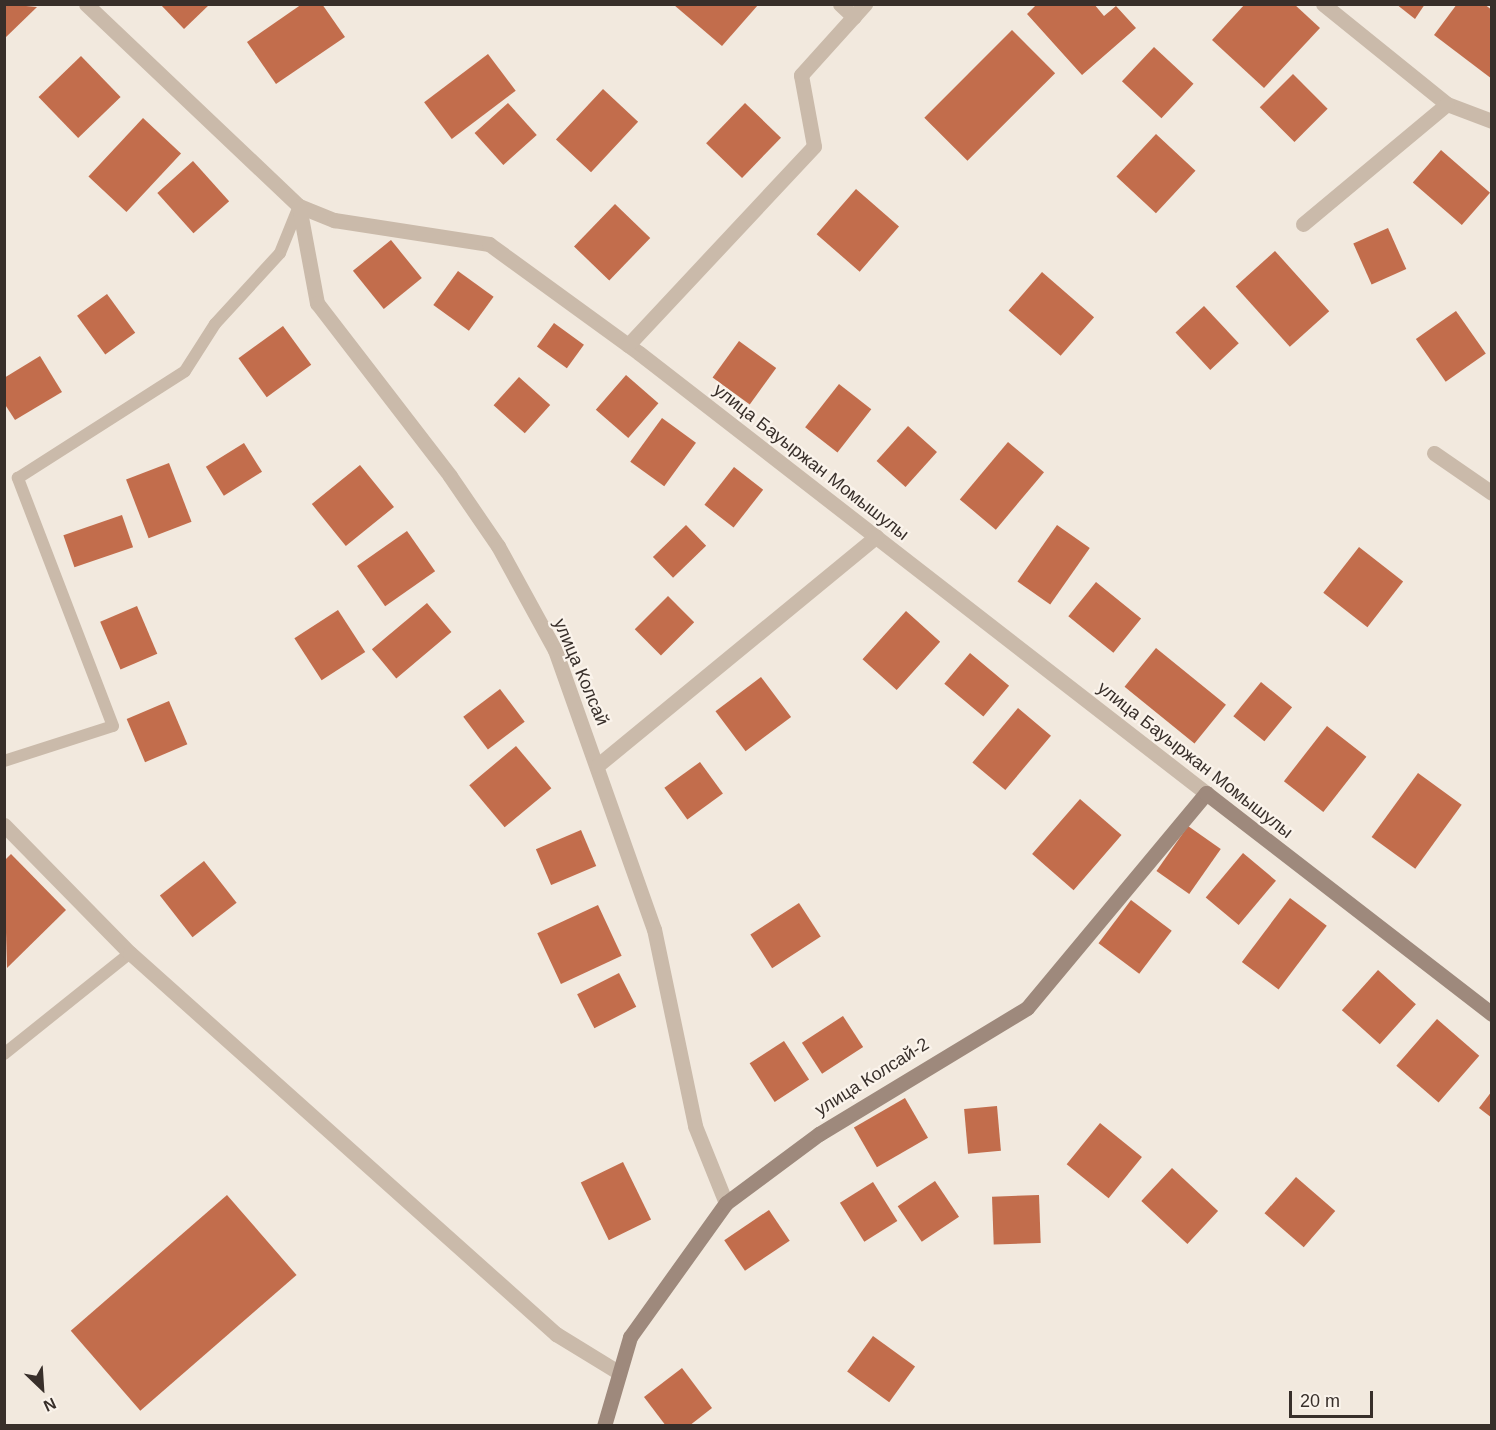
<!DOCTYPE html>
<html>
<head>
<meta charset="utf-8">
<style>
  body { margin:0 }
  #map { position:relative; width:1496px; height:1430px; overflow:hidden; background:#f2e9de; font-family:Arial,sans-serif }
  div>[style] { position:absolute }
  .building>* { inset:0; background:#c26d4c; transform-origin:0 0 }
  .lane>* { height:12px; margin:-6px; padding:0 6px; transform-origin:6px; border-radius:6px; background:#cabaaa }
  .street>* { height:15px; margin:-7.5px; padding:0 7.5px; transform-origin:7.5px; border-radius:7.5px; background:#cabaaa }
  .secondary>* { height:15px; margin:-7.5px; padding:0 7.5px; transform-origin:7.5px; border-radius:7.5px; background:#9e897c }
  span { translate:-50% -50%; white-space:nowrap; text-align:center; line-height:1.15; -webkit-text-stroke:4.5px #faf3eb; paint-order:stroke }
  .street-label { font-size:18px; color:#382f2a }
  .frame { position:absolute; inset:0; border:6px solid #382f2a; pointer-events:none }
  .north { position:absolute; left:12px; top:1358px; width:60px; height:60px; -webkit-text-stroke:4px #faf3eb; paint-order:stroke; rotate:155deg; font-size:16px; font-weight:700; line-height:24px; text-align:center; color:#382f2a }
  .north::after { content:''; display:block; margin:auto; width:21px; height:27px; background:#382f2a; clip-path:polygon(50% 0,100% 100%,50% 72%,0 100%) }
  .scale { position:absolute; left:1289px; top:1391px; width:84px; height:27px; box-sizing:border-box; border:3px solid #382f2a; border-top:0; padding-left:8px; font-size:18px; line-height:21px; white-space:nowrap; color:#382f2a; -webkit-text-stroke:4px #faf3eb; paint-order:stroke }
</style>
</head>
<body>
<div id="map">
  <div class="building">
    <div style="clip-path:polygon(4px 4px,37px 7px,4px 39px)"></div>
    <div style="clip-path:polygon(160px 4px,210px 4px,184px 29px)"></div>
    <div style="clip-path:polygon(302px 4px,322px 4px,345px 37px,276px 84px,247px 42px)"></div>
    <div style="clip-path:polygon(1037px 4px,1094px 4px,1104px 16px,1116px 6px,1136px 28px,1082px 75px,1027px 14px)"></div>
    <div style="clip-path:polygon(1245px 4px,1294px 4px,1320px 28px,1264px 88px,1212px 40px)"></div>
    <div style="clip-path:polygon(1396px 4px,1425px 4px,1415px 19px)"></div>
    <div style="clip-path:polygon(1457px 4px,1484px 4px,1492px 10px,1492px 79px,1434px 35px)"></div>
    <div style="clip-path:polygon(674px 5px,758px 5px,722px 46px)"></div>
    <div style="left:1012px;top:30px;width:61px;height:124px;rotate:45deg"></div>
    <div style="left:1154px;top:47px;width:54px;height:47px;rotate:43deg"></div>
    <div style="left:488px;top:54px;width:46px;height:80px;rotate:53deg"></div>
    <div style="left:81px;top:56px;width:57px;height:59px;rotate:46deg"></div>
    <div style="left:1293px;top:74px;width:49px;height:47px;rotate:45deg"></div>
    <div style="left:603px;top:89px;width:48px;height:69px;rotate:43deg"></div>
    <div style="left:508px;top:103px;width:43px;height:45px;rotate:48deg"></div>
    <div style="left:745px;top:103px;width:50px;height:56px;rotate:44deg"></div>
    <div style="left:143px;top:118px;width:52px;height:80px;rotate:43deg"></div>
    <div style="left:1156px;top:134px;width:54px;height:58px;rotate:43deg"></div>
    <div style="left:1441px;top:150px;width:65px;height:43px;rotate:41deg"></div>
    <div style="left:193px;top:161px;width:54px;height:48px;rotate:48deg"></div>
    <div style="left:856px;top:189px;width:57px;height:60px;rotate:41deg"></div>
    <div style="left:615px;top:204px;width:49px;height:59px;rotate:44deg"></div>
    <div style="left:1388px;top:228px;width:45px;height:38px;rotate:66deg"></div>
    <div style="left:391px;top:240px;width:49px;height:49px;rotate:51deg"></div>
    <div style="left:1275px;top:251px;width:81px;height:53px;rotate:48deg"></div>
    <div style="left:458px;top:271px;width:44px;height:42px;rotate:36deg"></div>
    <div style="left:1042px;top:272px;width:69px;height:51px;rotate:41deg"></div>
    <div style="left:107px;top:294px;width:48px;height:37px;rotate:54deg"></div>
    <div style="left:1204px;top:306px;width:51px;height:39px;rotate:47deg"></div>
    <div style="left:1456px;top:311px;width:52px;height:49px;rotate:55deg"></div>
    <div style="left:554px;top:323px;width:37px;height:29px;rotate:36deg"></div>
    <div style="left:283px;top:326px;width:48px;height:55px;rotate:54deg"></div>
    <div style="left:739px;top:341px;width:46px;height:45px;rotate:36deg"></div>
    <div style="clip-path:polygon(40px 356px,62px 392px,15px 420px,4px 403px,4px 378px)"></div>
    <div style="left:626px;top:375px;width:43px;height:46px;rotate:41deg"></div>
    <div style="left:519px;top:377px;width:42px;height:38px;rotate:42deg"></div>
    <div style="left:839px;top:384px;width:41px;height:55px;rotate:38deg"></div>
    <div style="left:662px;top:418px;width:42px;height:54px;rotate:36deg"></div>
    <div style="left:908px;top:426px;width:39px;height:47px;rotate:42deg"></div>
    <div style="left:1008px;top:442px;width:47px;height:75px;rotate:40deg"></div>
    <div style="left:244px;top:443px;width:34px;height:45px;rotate:58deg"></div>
    <div style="left:169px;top:463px;width:63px;height:46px;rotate:69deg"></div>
    <div style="left:360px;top:465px;width:54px;height:62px;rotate:51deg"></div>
    <div style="left:734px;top:467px;width:37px;height:48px;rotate:38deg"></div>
    <div style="left:122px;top:515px;width:34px;height:62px;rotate:71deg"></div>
    <div style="left:686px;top:525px;width:29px;height:46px;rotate:46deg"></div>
    <div style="left:1057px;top:525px;width:40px;height:69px;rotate:35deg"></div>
    <div style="left:407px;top:531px;width:49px;height:61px;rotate:55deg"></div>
    <div style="left:1359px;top:547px;width:56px;height:58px;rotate:38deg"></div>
    <div style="left:1096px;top:582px;width:58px;height:44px;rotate:39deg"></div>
    <div style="left:668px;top:596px;width:37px;height:47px;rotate:45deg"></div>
    <div style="left:427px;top:603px;width:38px;height:72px;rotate:50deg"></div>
    <div style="left:137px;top:606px;width:52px;height:40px;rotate:67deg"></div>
    <div style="left:338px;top:610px;width:50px;height:52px;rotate:57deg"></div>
    <div style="left:906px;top:611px;width:46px;height:65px;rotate:42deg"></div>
    <div style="left:1156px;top:648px;width:90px;height:50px;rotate:39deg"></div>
    <div style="left:970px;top:653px;width:51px;height:40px;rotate:40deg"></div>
    <div style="left:761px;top:677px;width:50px;height:57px;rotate:53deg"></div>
    <div style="left:1261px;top:682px;width:40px;height:44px;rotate:39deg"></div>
    <div style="left:500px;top:689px;width:41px;height:46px;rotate:53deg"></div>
    <div style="left:169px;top:701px;width:47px;height:46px;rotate:67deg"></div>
    <div style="left:1018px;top:708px;width:43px;height:71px;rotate:40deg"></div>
    <div style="left:1327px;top:726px;width:50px;height:70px;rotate:38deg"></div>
    <div style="left:516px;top:746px;width:55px;height:61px;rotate:50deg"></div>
    <div style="left:700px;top:762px;width:39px;height:44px;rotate:54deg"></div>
    <div style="left:1418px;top:773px;width:54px;height:79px;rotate:36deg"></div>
    <div style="left:1080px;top:799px;width:55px;height:73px;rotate:41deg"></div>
    <div style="left:1188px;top:826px;width:40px;height:55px;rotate:35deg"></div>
    <div style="left:581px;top:830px;width:39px;height:49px;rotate:67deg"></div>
    <div style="left:1243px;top:853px;width:43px;height:58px;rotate:40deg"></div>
    <div style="clip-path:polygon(11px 854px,66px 910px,7px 968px,4px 861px)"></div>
    <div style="left:204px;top:861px;width:53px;height:56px;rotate:52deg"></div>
    <div style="left:1290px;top:898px;width:46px;height:80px;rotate:37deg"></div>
    <div style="left:1131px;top:900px;width:51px;height:54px;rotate:37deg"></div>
    <div style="left:799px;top:903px;width:40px;height:58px;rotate:57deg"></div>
    <div style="left:598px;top:905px;width:56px;height:67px;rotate:65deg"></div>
    <div style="left:1378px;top:970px;width:51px;height:54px;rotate:42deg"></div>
    <div style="left:619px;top:973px;width:38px;height:47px;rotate:63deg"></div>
    <div style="left:843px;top:1016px;width:37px;height:49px;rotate:57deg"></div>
    <div style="left:1437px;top:1019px;width:56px;height:62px;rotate:41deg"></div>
    <div style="left:784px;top:1041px;width:46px;height:41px;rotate:57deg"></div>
    <div style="clip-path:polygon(1492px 1091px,1492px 1118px,1479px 1108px)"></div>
    <div style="left:905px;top:1098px;width:46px;height:59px;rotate:60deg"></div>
    <div style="left:997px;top:1106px;width:45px;height:33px;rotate:85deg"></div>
    <div style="left:1100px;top:1123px;width:54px;height:53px;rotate:39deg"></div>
    <div style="left:623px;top:1162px;width:64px;height:47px;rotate:64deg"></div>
    <div style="left:1172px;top:1168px;width:63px;height:45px;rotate:43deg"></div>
    <div style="left:1296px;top:1177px;width:52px;height:48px;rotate:41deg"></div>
    <div style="left:935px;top:1181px;width:43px;height:45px;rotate:56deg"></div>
    <div style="left:873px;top:1182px;width:46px;height:39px;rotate:58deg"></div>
    <div style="left:227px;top:1195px;width:106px;height:207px;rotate:49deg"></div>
    <div style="left:1039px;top:1195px;width:48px;height:47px;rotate:88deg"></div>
    <div style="left:769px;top:1210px;width:37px;height:54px;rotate:56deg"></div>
    <div style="left:873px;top:1336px;width:52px;height:44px;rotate:36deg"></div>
    <div style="clip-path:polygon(682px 1368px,712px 1408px,689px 1426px,666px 1426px,644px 1397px)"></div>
  </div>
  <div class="lane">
    <div style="left:4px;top:761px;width:114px;rotate:-17.8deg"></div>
    <div style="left:113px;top:726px;width:266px;rotate:-111deg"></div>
    <div style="left:18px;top:478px;width:198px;rotate:-32.6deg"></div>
    <div style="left:185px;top:371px;width:56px;rotate:-57.4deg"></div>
    <div style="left:215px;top:324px;width:96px;rotate:-47.5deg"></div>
    <div style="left:280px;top:253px;width:51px;rotate:-68deg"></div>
    <div style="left:4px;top:1054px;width:161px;rotate:-38.7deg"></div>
  </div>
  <div class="street">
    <div style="left:86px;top:4px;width:294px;rotate:43.5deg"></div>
    <div style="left:299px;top:206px;width:38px;rotate:22deg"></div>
    <div style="left:334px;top:220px;width:157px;rotate:8.8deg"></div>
    <div style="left:489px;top:244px;width:185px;rotate:36deg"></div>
    <div style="left:639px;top:353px;width:718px;rotate:37.81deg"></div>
    <div style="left:840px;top:4px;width:19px;rotate:43deg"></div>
    <div style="left:1323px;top:4px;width:159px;rotate:38.9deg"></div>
    <div style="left:1447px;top:104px;width:48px;rotate:20.7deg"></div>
    <div style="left:299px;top:206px;width:99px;rotate:79.5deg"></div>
    <div style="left:317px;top:303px;width:218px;rotate:52.4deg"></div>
    <div style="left:450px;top:476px;width:85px;rotate:55.6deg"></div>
    <div style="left:498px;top:546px;width:119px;rotate:61.3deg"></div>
    <div style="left:555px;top:650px;width:296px;rotate:70.5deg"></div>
    <div style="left:654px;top:929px;width:201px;rotate:78.2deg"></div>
    <div style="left:695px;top:1126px;width:83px;rotate:68.1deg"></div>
    <div style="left:1303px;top:224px;width:187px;rotate:-39.8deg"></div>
    <div style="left:628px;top:345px;width:272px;rotate:-46.9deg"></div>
    <div style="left:814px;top:146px;width:72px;rotate:-100.4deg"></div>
    <div style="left:801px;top:75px;width:96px;rotate:-48deg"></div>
    <div style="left:1434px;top:453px;width:70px;rotate:34.6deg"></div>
    <div style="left:598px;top:765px;width:360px;rotate:-39.4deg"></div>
    <div style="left:4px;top:825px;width:180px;rotate:45.5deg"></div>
    <div style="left:130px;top:953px;width:572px;rotate:41.81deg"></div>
    <div style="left:556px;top:1334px;width:73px;rotate:31.5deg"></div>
  </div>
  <div class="secondary">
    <div style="left:604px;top:1426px;width:93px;rotate:-73.7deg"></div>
    <div style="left:630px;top:1337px;width:165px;rotate:-54.4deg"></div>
    <div style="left:726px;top:1203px;width:116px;rotate:-36.6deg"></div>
    <div style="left:819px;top:1134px;width:243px;rotate:-31.2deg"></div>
    <div style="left:1027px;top:1008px;width:280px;rotate:-50.2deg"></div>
    <div style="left:1206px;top:793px;width:361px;rotate:37.7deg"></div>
  </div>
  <div class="street-label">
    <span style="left:811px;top:462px;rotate:38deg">улица Бауыржан Момышулы</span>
    <span style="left:581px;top:672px;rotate:67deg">улица Колсай</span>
    <span style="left:1195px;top:760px;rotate:38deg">улица Бауыржан Момышулы</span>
    <span style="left:872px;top:1077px;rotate:-32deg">улица Колсай-2</span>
  </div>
  <div class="frame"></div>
  <div class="north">N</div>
  <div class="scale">20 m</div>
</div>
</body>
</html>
